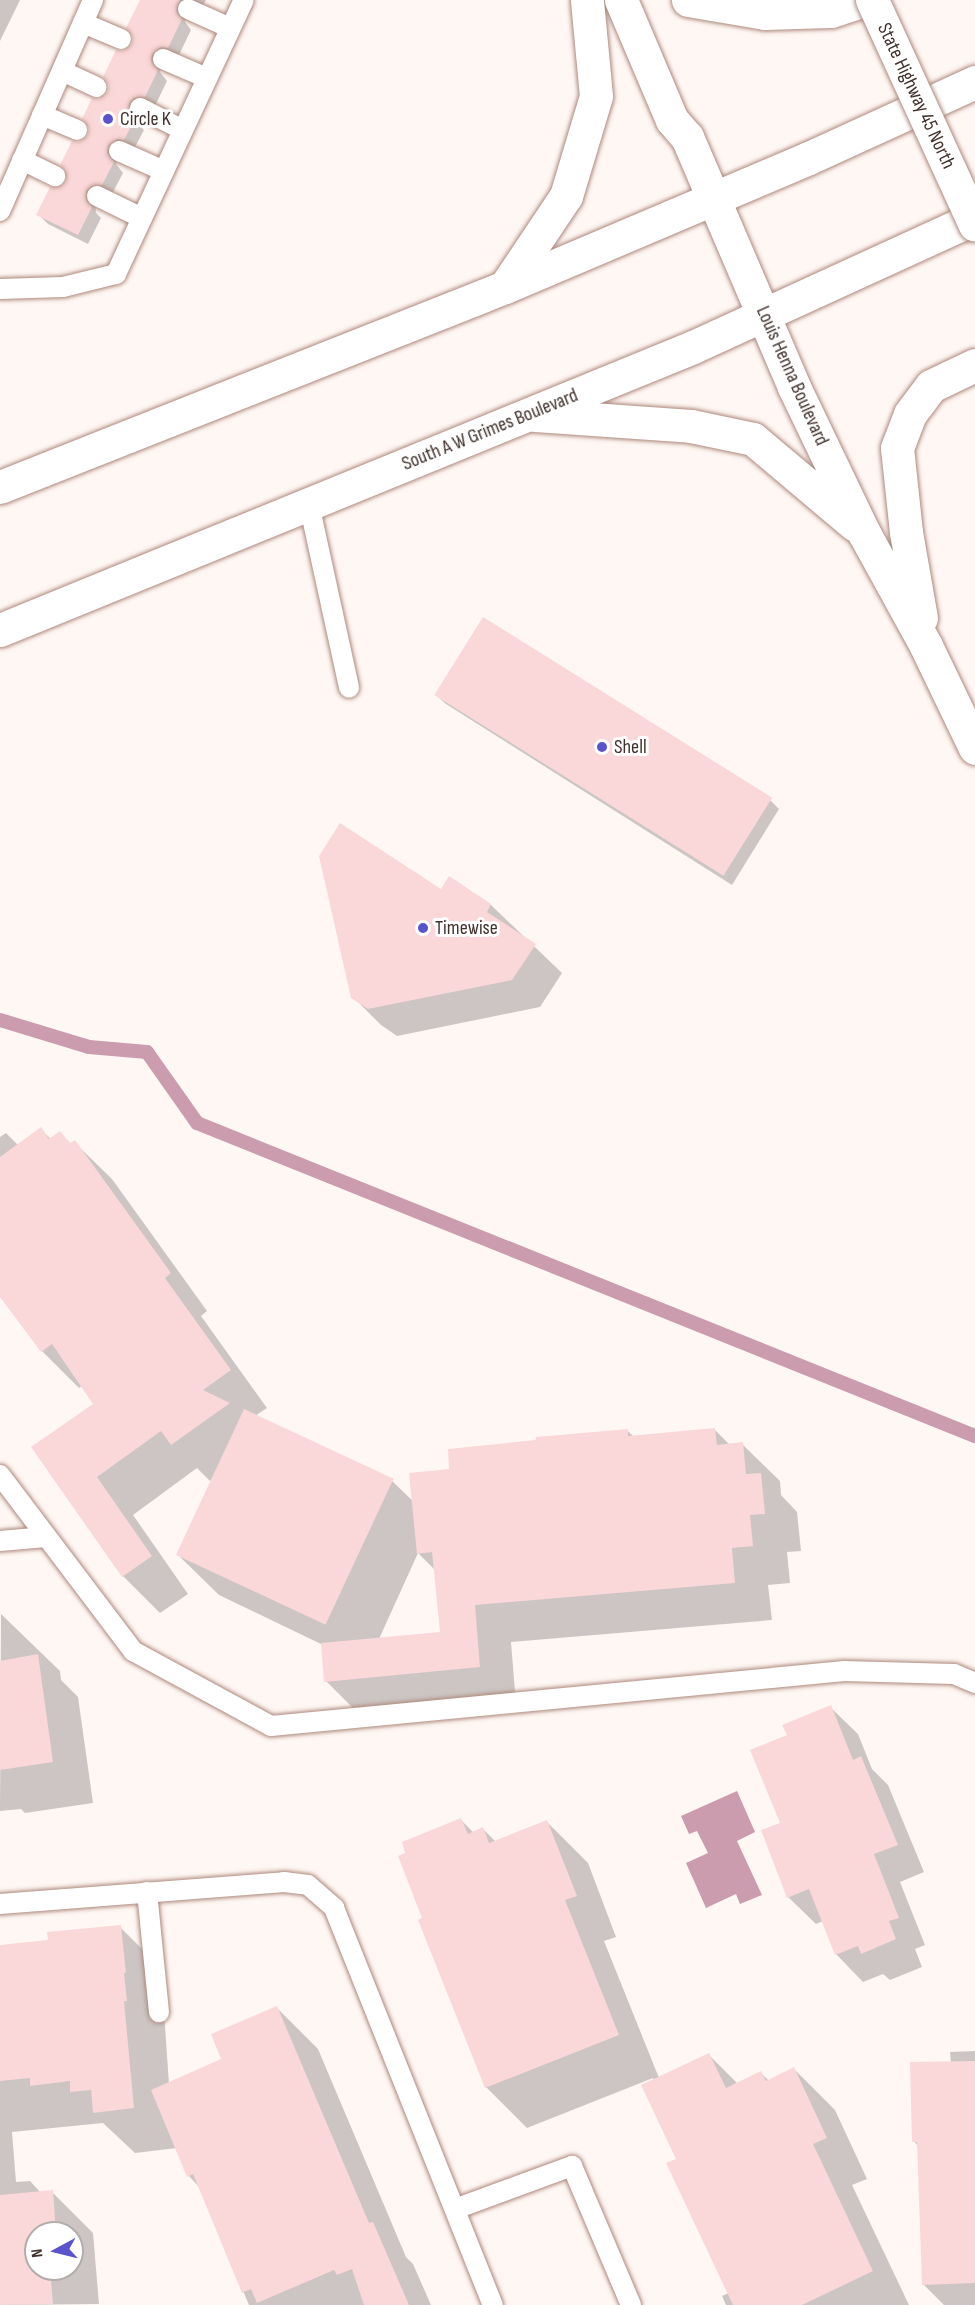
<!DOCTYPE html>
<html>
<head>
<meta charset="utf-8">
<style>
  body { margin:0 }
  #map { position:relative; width:975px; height:2305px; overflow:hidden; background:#fff7f4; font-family:"Sofia Sans Condensed",sans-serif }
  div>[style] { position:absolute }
  .water>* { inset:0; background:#cb9bae }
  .shadow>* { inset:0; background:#0003 }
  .stream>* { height:14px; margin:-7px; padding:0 7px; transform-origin:7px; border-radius:7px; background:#cb9bae }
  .building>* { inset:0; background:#fad7d8; transform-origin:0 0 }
  .roads { filter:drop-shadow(0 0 2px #ad897d) drop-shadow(0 0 2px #ad897d) }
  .lane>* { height:20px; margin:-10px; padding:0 10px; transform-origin:10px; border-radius:10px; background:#fff }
  .secondary>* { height:33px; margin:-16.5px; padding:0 16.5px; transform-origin:16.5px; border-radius:16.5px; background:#fff }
  .bridges { filter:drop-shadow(0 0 2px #ad897d) drop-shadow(0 0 2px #ad897d) }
  .highway-bridge>* { height:33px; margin:-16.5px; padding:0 16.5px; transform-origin:16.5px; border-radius:16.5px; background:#fff }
  .dots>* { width:16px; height:16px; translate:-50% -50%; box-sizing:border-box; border:3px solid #fff; border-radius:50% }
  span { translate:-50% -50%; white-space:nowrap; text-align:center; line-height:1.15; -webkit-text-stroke:6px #fff; paint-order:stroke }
  .street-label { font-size:20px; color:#40312c }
  .poi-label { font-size:20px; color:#40312c }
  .left { translate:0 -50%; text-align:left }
  .north { position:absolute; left:24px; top:2221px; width:60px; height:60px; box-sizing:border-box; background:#fff; border:2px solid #b3adab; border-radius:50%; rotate:263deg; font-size:16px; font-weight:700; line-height:24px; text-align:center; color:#40312c }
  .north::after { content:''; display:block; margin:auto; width:21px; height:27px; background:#5b53cb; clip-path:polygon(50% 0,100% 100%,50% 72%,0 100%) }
</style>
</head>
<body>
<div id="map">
  <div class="water">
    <div style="clip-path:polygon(737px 1791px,755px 1832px,737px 1841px,762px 1895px,740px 1904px,736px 1894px,706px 1908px,686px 1863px,708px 1853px,697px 1831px,689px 1834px,681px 1816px)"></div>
  </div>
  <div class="shadow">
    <div style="clip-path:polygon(0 0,20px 0,0 41px)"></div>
    <div style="clip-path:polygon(142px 0,206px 0,202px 7px,187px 13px,185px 22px,191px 30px,178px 57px,162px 64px,160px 72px,167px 81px,155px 106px,138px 113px,139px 125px,144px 130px,134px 149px,118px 155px,116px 164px,123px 173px,112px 194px,95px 201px,96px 213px,101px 218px,88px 244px,48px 224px,38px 214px,68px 181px,79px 143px,89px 136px,99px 100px,109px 93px,123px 52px,133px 45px)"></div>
    <div style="clip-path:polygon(436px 695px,770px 800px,779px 809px,732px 885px,446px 704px)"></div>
    <div style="clip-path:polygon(450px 879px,491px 905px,562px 973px,540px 1007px,397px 1036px,381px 1025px,353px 997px)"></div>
    <div style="clip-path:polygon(evenodd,40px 1129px,51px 1139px,60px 1133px,71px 1144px,74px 1142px,112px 1179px,207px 1311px,201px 1316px,267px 1408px,255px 1416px,392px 1481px,414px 1502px,451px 1471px,627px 1430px,634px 1437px,715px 1430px,730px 1445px,742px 1444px,780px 1481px,781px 1495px,797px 1512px,801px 1551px,787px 1552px,790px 1583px,768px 1585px,772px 1620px,511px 1642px,516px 1704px,363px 1718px,326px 1681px,323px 1645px,219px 1595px,178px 1555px,214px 1478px,210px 1481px,197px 1468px,133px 1515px,188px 1594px,160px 1613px,123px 1576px,33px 1448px,95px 1405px,82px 1386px,79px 1388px,42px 1351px,22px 1324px,0 1286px,0 1137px,6px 1133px,18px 1145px,40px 1129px,418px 1553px,435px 1570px,441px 1633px,379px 1639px,418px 1553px)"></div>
    <div style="clip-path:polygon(1px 1614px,60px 1671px,61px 1680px,78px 1697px,93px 1803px,25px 1813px,21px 1809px,0 1811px)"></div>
    <div style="clip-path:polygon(830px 1707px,858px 1734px,872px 1769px,888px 1785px,924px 1872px,900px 1882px,925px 1945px,915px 1949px,922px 1967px,890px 1980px,883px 1974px,863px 1982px,836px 1954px,823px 1921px,816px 1924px,788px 1897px,782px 1824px,789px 1736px)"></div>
    <div style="clip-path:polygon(461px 1820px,474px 1833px,483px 1829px,496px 1842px,547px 1822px,588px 1863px,616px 1937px,604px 1941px,659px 2078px,709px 2055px,738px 2084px,761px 2073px,769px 2081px,794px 2069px,835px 2110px,867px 2179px,852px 2185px,909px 2305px,726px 2305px,722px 2296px,729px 2293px,678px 2160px,653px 2078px,527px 2128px,486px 2087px,424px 1919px)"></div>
    <div style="clip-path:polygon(evenodd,120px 1927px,161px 1968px,169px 2084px,223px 2060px,277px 2008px,318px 2049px,406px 2257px,413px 2264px,431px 2305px,249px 2305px,200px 2188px,189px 2176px,177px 2148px,135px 2153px,103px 2123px,12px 2132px,16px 2182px,30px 2181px,41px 2193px,52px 2192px,93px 2233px,99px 2304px,0 2305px,0 1946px,50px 1942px,120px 1927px,36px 2233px,72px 2233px,72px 2269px,36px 2269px,36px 2233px)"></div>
    <div style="clip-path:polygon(975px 2051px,975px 2305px,944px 2305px,923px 2284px,918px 2146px,914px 2141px,951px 2063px,950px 2052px)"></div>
  </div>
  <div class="stream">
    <div style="left:0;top:1020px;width:93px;rotate:16.9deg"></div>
    <div style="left:89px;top:1047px;width:58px;rotate:4.9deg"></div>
    <div style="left:147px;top:1052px;width:87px;rotate:54.8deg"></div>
    <div style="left:197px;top:1123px;width:839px;rotate:21.92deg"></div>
  </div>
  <div class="building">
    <div style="clip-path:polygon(140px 0,180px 0,176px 11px,182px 19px,168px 48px,161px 47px,152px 54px,151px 61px,158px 70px,145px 97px,134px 98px,129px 103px,130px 114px,135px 119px,124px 140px,117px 139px,108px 146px,107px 153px,114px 162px,102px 185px,91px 186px,86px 191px,87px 202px,92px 207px,78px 235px,36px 215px,50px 187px,61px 186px,66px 181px,65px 170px,60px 165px,72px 141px,79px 142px,88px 135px,89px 128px,82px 119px,92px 98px,99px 99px,108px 92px,109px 85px,103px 77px,116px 50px,123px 51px,132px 44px,133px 37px,126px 28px)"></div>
    <div style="left:483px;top:617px;width:341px;height:92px;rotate:32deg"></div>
    <div style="clip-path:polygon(340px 823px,441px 889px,449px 876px,491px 904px,487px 912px,536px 944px,512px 980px,368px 1009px,351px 998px,319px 856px)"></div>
    <div style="clip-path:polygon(41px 1127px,49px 1139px,60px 1131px,70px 1143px,75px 1140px,171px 1273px,165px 1278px,231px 1370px,203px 1390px,230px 1403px,171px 1445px,161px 1431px,97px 1477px,152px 1556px,122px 1577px,31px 1447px,93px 1404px,52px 1344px,41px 1352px,0 1297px,0 1157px)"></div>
    <div style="left:244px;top:1409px;width:165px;height:161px;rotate:25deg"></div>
    <div style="clip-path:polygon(715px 1428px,717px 1445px,743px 1442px,746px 1474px,761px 1473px,765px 1514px,750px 1515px,753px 1546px,732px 1548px,735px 1583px,475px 1605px,480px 1667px,324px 1682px,321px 1643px,440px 1632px,432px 1552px,417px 1554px,409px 1473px,449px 1469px,448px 1449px,536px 1440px,536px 1437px,628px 1429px,628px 1436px)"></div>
    <div style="clip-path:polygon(38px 1654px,53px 1762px,0 1770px,0 1661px)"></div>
    <div style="clip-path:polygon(831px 1705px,853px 1760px,861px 1756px,898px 1845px,874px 1854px,899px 1918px,889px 1921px,896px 1939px,861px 1954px,858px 1946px,835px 1955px,809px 1889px,787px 1898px,761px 1830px,780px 1823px,750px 1750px,787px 1735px,782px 1725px)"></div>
    <div style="clip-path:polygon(461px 1818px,468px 1834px,483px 1827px,489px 1843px,547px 1820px,577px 1896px,565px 1900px,619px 2035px,485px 2088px,418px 1920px,422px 1918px,398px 1856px,405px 1853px,402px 1842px)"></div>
    <div style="clip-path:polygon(121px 1925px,126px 1973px,124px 1973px,127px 2001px,124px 2001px,134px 2108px,93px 2113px,91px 2090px,70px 2092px,70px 2081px,30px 2086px,30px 2078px,0 2081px,0 1945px,48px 1940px,47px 1932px)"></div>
    <div style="clip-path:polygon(277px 2006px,369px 2223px,373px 2222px,409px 2305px,364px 2305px,352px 2269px,337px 2275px,334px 2270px,257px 2303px,251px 2289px,242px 2293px,193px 2174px,187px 2177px,151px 2090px,221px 2059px,211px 2034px)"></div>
    <div style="clip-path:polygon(709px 2053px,726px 2088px,761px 2071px,766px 2081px,794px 2067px,827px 2138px,813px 2144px,873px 2271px,802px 2305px,733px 2305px,666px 2163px,676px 2159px,641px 2085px)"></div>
    <div style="clip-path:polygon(975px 2061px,975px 2283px,922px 2285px,917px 2142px,912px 2142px,910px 2062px)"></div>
    <div style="clip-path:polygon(53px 2190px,56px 2233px,36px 2233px,36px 2269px,50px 2269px,53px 2304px,0 2305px,0 2195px)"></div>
  </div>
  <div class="roads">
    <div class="lane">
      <div style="left:188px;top:9px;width:46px;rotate:24.3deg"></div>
      <div style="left:83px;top:23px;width:41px;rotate:22.8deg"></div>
      <div style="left:163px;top:59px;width:48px;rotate:23.4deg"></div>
      <div style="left:62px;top:71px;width:38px;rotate:25deg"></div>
      <div style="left:140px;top:108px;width:48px;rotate:27.1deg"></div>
      <div style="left:42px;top:115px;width:38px;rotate:23deg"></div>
      <div style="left:119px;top:151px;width:49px;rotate:24deg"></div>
      <div style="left:22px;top:160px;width:37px;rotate:26deg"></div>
      <div style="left:97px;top:196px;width:50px;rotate:26.1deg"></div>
      <div style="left:0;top:211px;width:231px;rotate:-66.2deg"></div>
      <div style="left:0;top:289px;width:63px;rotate:-1.8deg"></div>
      <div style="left:63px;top:287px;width:55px;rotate:-13.8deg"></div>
      <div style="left:116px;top:274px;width:302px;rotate:-65deg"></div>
      <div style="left:309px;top:504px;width:188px;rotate:77.7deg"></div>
      <div style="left:0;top:1475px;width:221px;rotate:52.9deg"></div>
      <div style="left:133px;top:1651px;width:157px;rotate:28.5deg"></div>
      <div style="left:271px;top:1726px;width:576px;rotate:-5.48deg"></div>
      <div style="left:844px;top:1671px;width:110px;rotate:1.6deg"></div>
      <div style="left:954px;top:1674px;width:23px;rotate:23deg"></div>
      <div style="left:0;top:1541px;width:46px;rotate:-5deg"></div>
      <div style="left:147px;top:1892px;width:121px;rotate:84.3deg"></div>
      <div style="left:0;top:1904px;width:285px;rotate:-4.4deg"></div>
      <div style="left:284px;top:1882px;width:24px;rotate:7deg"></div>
      <div style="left:308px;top:1885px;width:35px;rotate:41deg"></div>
      <div style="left:334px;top:1908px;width:428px;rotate:68.2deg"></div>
      <div style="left:455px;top:2209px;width:125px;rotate:-20.2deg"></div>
      <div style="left:572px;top:2166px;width:151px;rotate:67deg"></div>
    </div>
    <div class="secondary">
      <div style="left:621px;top:0;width:130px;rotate:67deg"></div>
      <div style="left:672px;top:120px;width:23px;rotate:49deg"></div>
      <div style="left:687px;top:137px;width:272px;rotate:66.8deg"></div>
      <div style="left:794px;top:387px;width:162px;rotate:64.4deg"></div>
      <div style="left:864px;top:533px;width:129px;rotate:61.2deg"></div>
      <div style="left:926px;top:646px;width:113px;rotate:64.3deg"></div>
      <div style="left:688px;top:0;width:78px;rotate:9.6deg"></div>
      <div style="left:765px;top:13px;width:66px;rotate:-1.7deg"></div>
      <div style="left:831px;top:11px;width:36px;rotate:-18deg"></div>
      <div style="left:505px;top:287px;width:110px;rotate:-56.2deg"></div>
      <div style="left:566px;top:196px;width:104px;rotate:-73.3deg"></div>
      <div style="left:596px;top:96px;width:96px;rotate:-95.4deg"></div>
      <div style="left:535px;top:415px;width:156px;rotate:4deg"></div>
      <div style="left:691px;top:426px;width:63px;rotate:11.8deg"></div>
      <div style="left:753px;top:439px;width:133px;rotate:40.1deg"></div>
      <div style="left:0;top:487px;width:543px;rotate:-21.61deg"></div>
      <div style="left:505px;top:287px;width:330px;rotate:-23deg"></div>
      <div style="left:809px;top:158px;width:183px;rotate:-24.6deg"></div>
      <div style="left:921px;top:618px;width:87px;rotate:-99.9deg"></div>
      <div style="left:906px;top:532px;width:84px;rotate:-96.1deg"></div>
      <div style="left:897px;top:448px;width:36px;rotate:-69deg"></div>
      <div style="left:910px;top:414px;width:35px;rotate:-53deg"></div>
      <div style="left:931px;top:386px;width:49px;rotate:-25.5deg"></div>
      <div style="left:0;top:630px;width:749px;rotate:-22.21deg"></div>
      <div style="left:693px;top:347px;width:310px;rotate:-24.6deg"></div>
    </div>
  </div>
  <div class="bridges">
    <div class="highway-bridge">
      <div style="left:872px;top:0;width:247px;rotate:65.4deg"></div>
    </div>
  </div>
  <div class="dots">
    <div style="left:108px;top:119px;background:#5b53cb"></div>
    <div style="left:602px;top:747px;background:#5b53cb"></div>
    <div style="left:423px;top:928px;background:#5b53cb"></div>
  </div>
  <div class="street-label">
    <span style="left:916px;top:96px;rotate:65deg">State Highway 45 North</span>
    <span style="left:792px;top:376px;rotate:66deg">Louis Henna Boulevard</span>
    <span style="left:490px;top:430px;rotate:-22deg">South A W Grimes Boulevard</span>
  </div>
  <div class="poi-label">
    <span class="left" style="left:120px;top:119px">Circle K</span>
    <span class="left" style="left:614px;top:747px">Shell</span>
    <span class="left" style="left:435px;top:928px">Timewise</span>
  </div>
  <div class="north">N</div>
</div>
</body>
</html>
